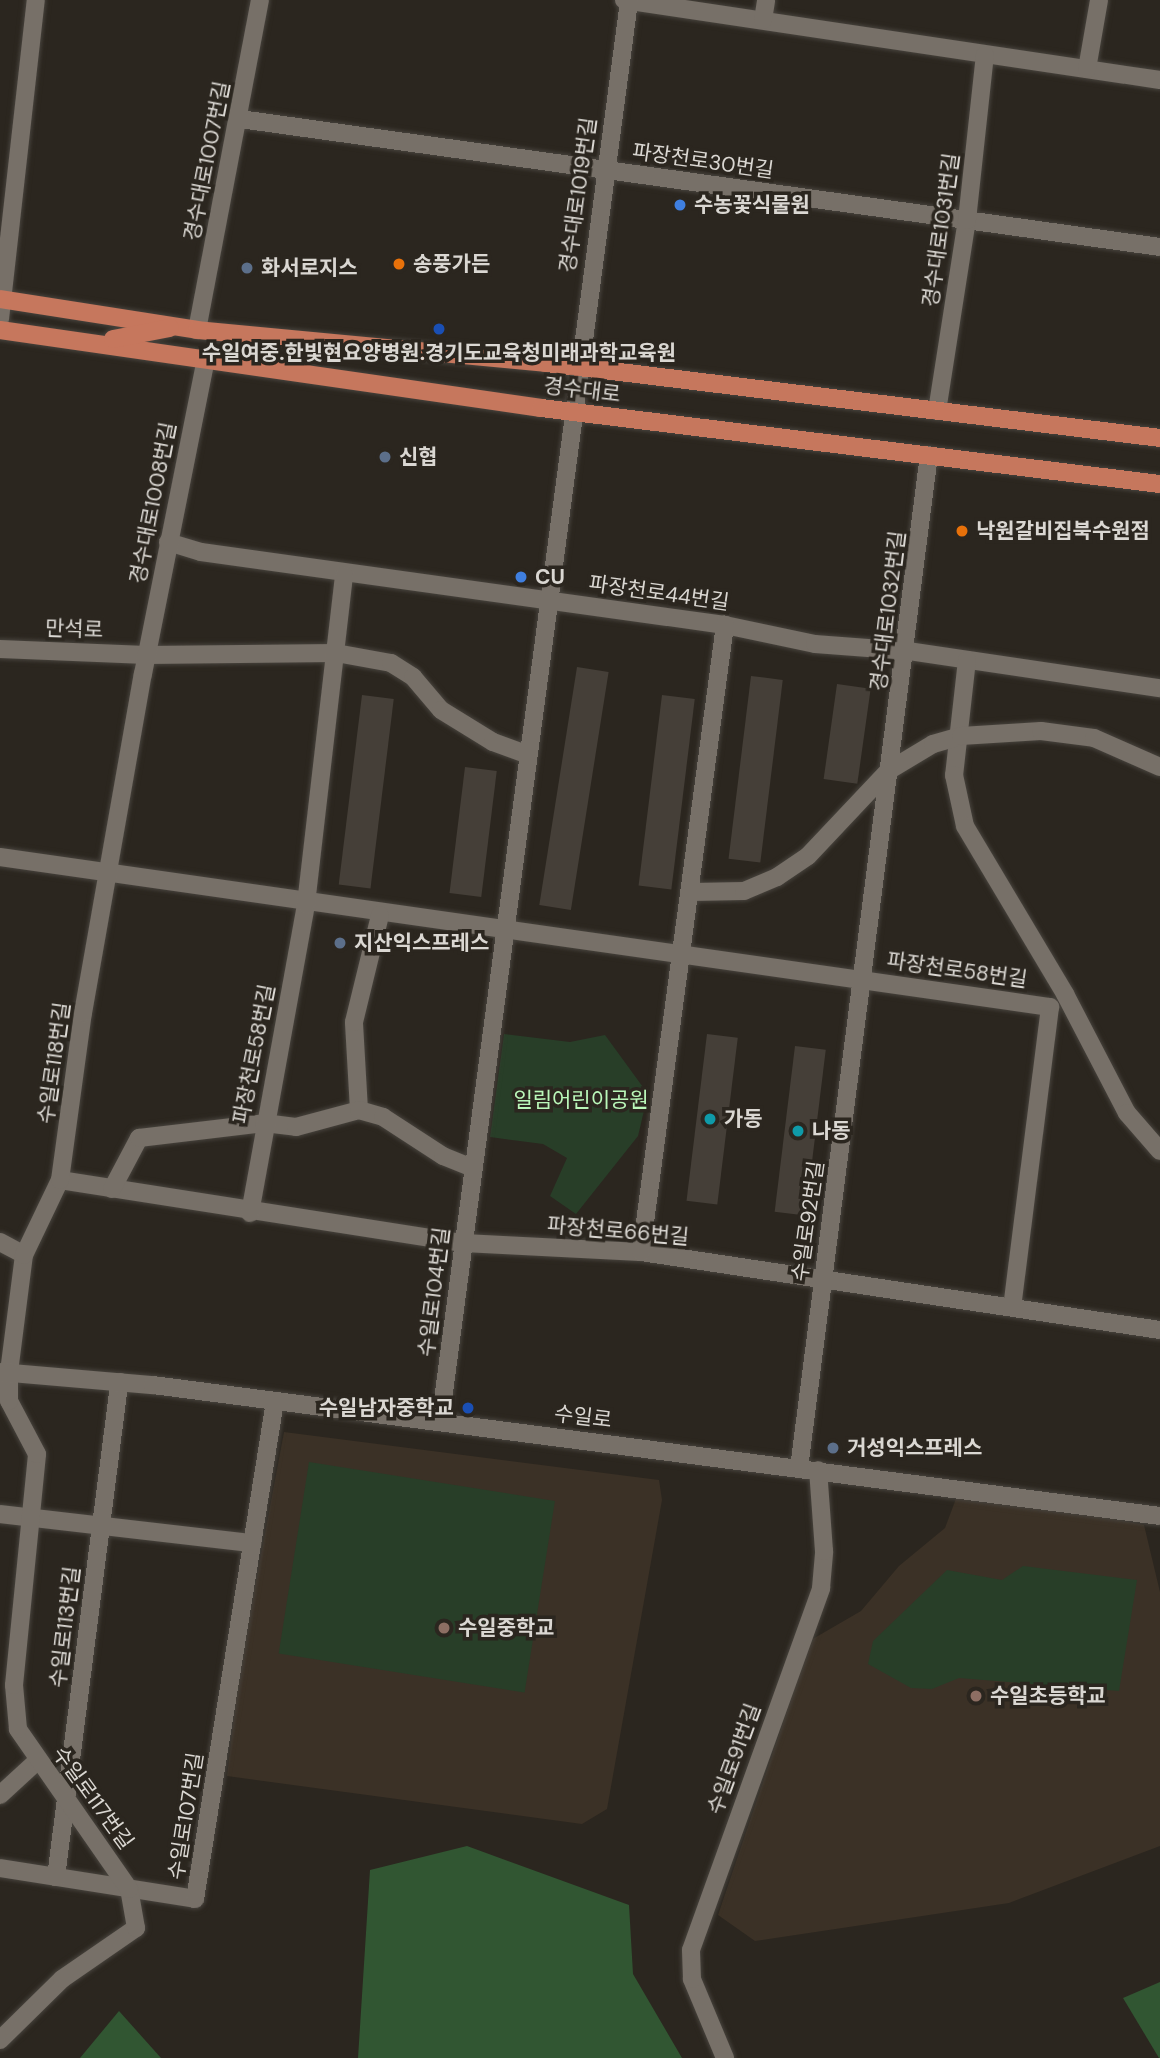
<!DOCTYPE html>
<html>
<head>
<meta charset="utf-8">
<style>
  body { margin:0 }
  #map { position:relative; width:1160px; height:2058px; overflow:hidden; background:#2b261f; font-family:"DM Sans","Noto Sans KR",sans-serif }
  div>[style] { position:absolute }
  .built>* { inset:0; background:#3b3126 }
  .green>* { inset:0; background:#283e28; transform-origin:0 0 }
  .forest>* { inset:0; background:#315632 }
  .building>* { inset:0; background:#453f38; transform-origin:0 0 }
  .roads { filter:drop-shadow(0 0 2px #47433d) drop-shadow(0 0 2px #47433d) }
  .minor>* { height:18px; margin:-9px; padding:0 9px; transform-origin:9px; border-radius:9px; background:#777068 }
  .tertiary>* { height:18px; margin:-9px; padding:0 9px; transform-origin:9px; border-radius:9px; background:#777068 }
  .secondary>* { height:18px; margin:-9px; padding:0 9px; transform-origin:9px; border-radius:9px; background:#777068 }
  .primary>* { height:18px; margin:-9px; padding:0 9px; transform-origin:9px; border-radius:9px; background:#c6775d }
  .dots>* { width:19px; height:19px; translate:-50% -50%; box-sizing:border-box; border:4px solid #2b261f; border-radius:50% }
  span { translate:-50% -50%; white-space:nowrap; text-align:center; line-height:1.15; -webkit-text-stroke:7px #2b261f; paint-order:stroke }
  .street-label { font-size:21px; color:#dad7d2 }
  .poi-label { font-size:21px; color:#dad7d2; font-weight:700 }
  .left { translate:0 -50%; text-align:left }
  .right { translate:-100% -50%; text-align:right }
  .park-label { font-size:21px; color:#baf7b9 }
</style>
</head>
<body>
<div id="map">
  <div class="built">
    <div style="clip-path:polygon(284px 1432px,659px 1480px,662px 1500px,607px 1809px,582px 1824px,227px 1776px,240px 1667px)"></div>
    <div style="clip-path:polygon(960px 1488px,1144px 1525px,1160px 1592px,1160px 1846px,1009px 1903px,755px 1941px,718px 1915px,811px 1640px,861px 1611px,899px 1566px,945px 1528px)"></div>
  </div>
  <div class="green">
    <div style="clip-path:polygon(504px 1034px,570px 1042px,605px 1035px,648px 1094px,638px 1136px,576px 1214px,550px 1196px,567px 1158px,543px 1144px,490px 1137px)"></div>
    <div style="left:309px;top:1462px;width:249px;height:194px;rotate:9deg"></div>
    <div style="clip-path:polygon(1023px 1566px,1137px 1580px,1119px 1691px,959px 1678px,932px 1689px,911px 1688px,868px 1664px,873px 1641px,947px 1570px,1002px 1580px)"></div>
  </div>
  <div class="forest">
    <div style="clip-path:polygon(467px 1846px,629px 1905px,633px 1974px,682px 2058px,358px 2058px,370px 1870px)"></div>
    <div style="clip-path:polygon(1160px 1982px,1160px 2058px,1159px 2058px,1123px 1998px)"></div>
    <div style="clip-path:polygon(119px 2011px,161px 2058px,80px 2058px)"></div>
  </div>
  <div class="building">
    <div style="left:577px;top:667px;width:32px;height:241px;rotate:9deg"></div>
    <div style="left:751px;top:676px;width:32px;height:184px;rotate:7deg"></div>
    <div style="left:837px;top:684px;width:34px;height:96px;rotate:8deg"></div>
    <div style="left:362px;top:695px;width:32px;height:191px;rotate:7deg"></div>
    <div style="left:662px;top:695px;width:33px;height:192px;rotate:7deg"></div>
    <div style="left:465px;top:767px;width:32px;height:127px;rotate:7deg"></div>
    <div style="left:707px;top:1034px;width:31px;height:168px;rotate:7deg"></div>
    <div style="left:795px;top:1046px;width:31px;height:167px;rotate:7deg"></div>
  </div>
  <div class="roads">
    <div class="minor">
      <div style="left:624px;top:0;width:542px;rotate:8.49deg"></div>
      <div style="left:763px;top:20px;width:20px;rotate:-81deg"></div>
      <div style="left:1087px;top:69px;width:70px;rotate:-80.1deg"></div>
      <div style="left:240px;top:119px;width:929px;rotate:7.92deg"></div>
      <div style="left:197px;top:330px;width:336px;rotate:-79.2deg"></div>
      <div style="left:937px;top:411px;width:193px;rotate:-81.1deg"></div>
      <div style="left:967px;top:220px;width:166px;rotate:-83.8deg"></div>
      <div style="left:168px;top:542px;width:34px;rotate:17deg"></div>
      <div style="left:201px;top:552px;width:529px;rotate:7.93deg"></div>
      <div style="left:725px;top:625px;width:92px;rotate:11.9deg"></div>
      <div style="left:815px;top:644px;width:93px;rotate:4.3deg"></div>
      <div style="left:908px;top:651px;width:255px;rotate:8.4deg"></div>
      <div style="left:0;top:649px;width:146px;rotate:2.4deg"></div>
      <div style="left:146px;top:655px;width:190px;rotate:-0.6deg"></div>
      <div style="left:336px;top:653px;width:56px;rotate:10.3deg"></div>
      <div style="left:391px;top:663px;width:26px;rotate:32deg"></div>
      <div style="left:413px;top:677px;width:43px;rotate:49.7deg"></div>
      <div style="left:441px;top:710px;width:61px;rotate:31.6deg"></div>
      <div style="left:493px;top:742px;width:35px;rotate:20deg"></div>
      <div style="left:967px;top:660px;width:116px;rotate:96.4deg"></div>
      <div style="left:954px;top:775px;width:52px;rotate:77.8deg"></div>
      <div style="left:965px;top:826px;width:196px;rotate:59.2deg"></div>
      <div style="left:1065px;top:994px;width:134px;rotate:62.5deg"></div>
      <div style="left:1127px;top:1113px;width:50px;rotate:49deg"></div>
      <div style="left:0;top:857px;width:1061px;rotate:8.13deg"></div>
      <div style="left:1050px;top:1007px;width:301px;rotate:97.2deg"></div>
      <div style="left:692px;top:892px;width:52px;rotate:-1.1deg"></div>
      <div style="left:744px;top:891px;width:36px;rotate:-23deg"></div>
      <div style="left:777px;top:877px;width:37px;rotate:-34deg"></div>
      <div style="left:808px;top:856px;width:117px;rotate:-46.7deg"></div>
      <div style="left:888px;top:771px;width:52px;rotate:-31deg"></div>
      <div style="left:933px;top:744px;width:29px;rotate:-16deg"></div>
      <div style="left:961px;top:736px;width:80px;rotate:-3.6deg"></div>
      <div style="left:1041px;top:731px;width:53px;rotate:7.5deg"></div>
      <div style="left:1094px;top:738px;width:72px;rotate:23.7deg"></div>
      <div style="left:359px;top:1110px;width:88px;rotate:-93.3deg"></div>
      <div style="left:354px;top:1022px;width:110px;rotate:-76.3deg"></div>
      <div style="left:60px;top:1180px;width:408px;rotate:8.9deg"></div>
      <div style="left:463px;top:1243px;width:178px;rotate:2.9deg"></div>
      <div style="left:641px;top:1252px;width:525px;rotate:8.55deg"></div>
      <div style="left:112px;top:1189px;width:58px;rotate:-62.1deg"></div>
      <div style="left:139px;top:1138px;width:126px;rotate:-6.8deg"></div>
      <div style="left:264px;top:1123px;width:32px;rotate:7deg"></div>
      <div style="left:296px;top:1127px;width:65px;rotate:-15.1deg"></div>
      <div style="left:359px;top:1110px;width:25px;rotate:16deg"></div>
      <div style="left:383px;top:1117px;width:72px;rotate:33deg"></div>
      <div style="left:443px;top:1156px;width:32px;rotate:22deg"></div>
      <div style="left:250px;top:1213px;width:314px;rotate:-79.7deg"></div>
      <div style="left:306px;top:904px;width:331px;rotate:-83.4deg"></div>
      <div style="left:0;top:1242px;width:27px;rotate:28deg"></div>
      <div style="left:641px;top:1252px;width:633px;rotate:-82.37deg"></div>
      <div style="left:440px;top:1422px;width:1434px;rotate:-82.42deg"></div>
      <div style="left:799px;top:1468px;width:1021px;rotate:-82.69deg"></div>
      <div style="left:0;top:1514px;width:254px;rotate:6.6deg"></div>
      <div style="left:0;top:1795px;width:50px;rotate:-42.6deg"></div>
      <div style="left:0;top:1868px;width:197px;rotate:9deg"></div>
      <div style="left:195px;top:1899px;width:504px;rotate:-80.87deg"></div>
      <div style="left:56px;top:1877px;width:499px;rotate:-82.7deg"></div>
      <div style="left:0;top:2040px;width:87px;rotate:-44.5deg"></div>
      <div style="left:62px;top:1979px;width:90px;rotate:-34.6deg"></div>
      <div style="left:136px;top:1928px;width:40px;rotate:-100deg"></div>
      <div style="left:129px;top:1889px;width:195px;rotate:-124.8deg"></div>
      <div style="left:18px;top:1729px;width:44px;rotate:-95.2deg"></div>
      <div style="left:14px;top:1685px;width:232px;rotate:-84.3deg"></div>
      <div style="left:37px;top:1454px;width:60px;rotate:-117.8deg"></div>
      <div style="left:9px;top:1401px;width:29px;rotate:-90deg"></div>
      <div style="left:9px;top:1372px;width:118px;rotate:-82.7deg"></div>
      <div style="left:24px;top:1255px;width:83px;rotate:-64.4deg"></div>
      <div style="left:60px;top:1180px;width:169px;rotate:-82.2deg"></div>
      <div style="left:83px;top:1013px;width:344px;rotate:-80deg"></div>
      <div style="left:143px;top:674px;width:320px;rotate:-78.7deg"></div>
      <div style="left:725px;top:2058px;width:86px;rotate:-112.7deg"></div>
      <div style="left:692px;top:1979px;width:29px;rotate:-92deg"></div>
      <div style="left:691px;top:1950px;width:385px;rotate:-70.2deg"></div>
      <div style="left:821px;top:1588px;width:37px;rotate:-85deg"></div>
      <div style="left:824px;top:1551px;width:81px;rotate:-94.2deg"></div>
    </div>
    <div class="tertiary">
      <div style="left:0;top:1372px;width:154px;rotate:4.9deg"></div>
      <div style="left:153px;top:1385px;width:1015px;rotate:7.41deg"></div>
    </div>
    <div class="secondary">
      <div style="left:0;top:319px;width:321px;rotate:-83.6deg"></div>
    </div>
    <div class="primary">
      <div style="left:0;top:299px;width:199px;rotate:8.9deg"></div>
      <div style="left:197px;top:330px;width:351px;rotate:5.4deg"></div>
      <div style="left:546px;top:363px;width:619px;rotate:6.96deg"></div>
      <div style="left:0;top:330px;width:547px;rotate:8.2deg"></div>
      <div style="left:541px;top:408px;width:624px;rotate:7deg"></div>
      <div style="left:113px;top:339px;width:58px;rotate:-10.9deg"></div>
    </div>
  </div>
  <div class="dots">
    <div style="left:680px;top:205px;background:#3f7fe0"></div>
    <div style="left:399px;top:264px;background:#e8710a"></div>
    <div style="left:247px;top:268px;background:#5c6f8a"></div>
    <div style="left:439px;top:329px;background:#1a4fb4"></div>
    <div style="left:385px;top:457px;background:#5c6f8a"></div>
    <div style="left:962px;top:531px;background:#e8710a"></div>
    <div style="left:521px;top:577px;background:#3f7fe0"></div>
    <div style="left:340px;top:943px;background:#5c6f8a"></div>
    <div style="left:710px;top:1119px;background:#0f9aa8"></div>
    <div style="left:798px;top:1131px;background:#0f9aa8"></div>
    <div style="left:468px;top:1408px;background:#1a4fb4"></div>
    <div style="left:833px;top:1448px;background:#5c6f8a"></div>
    <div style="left:444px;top:1628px;background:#8d6e63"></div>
    <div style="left:976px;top:1696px;background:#8d6e63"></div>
  </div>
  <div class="street-label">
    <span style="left:207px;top:161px;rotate:-79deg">경수대로1007번길</span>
    <span style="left:703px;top:161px;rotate:8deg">파장천로30번길</span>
    <span style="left:578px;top:195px;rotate:-82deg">경수대로1019번길</span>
    <span style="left:941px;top:230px;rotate:-82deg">경수대로1031번길</span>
    <span style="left:582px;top:390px;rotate:7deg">경수대로</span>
    <span style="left:153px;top:503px;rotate:-79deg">경수대로1008번길</span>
    <span style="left:659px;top:593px;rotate:8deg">파장천로44번길</span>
    <span style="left:888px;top:611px;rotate:-83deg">경수대로1032번길</span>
    <span style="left:74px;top:629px;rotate:2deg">만석로</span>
    <span style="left:957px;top:970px;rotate:8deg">파장천로58번길</span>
    <span style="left:254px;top:1054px;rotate:-79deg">파장천로58번길</span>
    <span style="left:54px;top:1063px;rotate:-82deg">수일로118번길</span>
    <span style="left:808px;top:1221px;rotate:-82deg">수일로92번길</span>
    <span style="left:618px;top:1231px;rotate:5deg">파장천로66번길</span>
    <span style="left:434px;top:1292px;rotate:-83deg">수일로104번길</span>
    <span style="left:583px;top:1417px;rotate:7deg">수일로</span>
    <span style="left:65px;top:1627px;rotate:-83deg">수일로113번길</span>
    <span style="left:734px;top:1759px;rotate:-70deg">수일로91번길</span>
    <span style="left:93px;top:1798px;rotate:54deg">수일로117번길</span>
    <span style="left:186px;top:1816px;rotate:-81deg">수일로107번길</span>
  </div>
  <div class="poi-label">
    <span class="left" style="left:694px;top:205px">수농꽃식물원</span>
    <span class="left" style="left:413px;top:264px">송풍가든</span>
    <span class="left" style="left:261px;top:268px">화서로지스</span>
    <span style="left:439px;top:353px">수일여중.한빛현요양병원.경기도교육청미래과학교육원</span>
    <span class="left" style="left:399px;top:457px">신협</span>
    <span class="left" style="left:976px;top:531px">낙원갈비집북수원점</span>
    <span class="left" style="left:535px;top:577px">CU</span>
    <span class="left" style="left:354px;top:943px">지산익스프레스</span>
    <span class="left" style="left:724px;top:1119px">가동</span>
    <span class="left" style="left:812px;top:1131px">나동</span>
    <span class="right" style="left:454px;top:1408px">수일남자중학교</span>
    <span class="left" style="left:847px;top:1448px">거성익스프레스</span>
    <span class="left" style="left:458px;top:1628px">수일중학교</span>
    <span class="left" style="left:990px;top:1696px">수일초등학교</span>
  </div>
  <div class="park-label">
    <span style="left:581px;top:1100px">일림어린이공원</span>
  </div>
</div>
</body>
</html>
